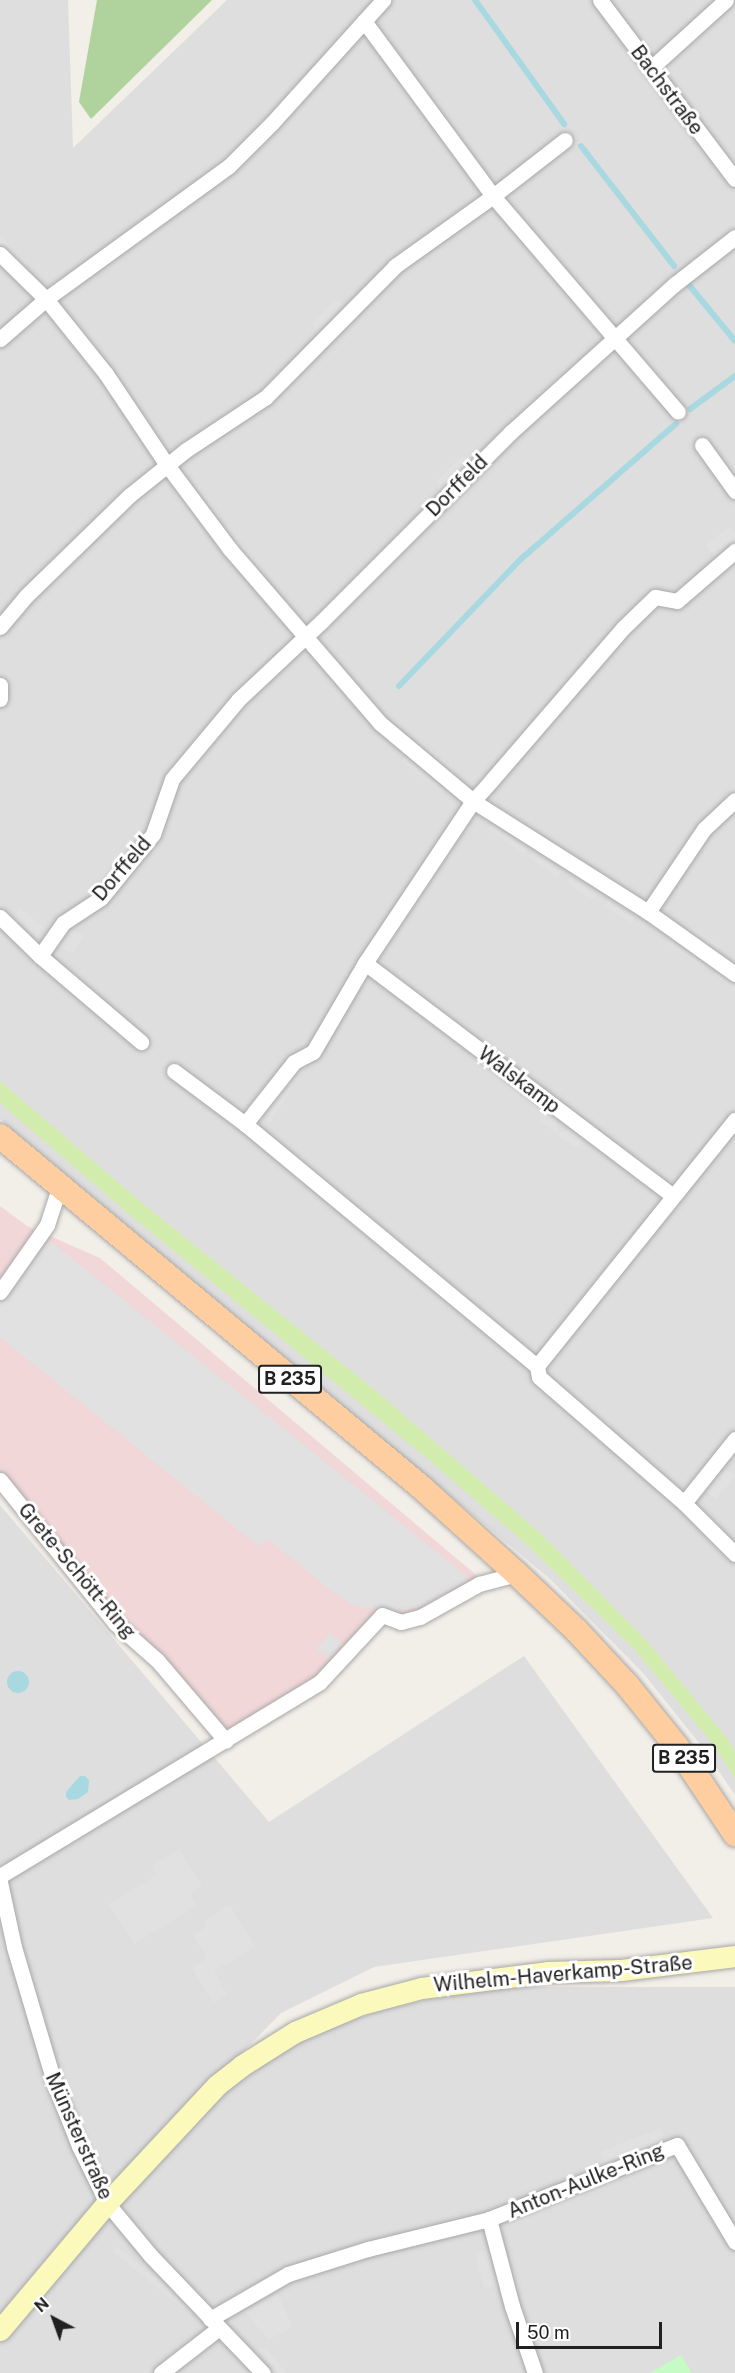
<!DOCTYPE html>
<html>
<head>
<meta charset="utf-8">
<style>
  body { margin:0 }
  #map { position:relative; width:735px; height:2373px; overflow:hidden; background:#f2eee8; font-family:"Public Sans",sans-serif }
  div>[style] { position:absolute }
  .residential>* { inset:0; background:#dfdede }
  .commercial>* { inset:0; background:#f2d7d8 }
  .grass>* { inset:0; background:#d1ecad }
  .forest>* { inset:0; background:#b0d29c }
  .park>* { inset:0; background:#c6fbc5 }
  .parking>* { inset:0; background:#e1e1e1; transform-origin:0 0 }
  .water>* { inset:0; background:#a8d8e0 }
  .round { border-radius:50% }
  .stream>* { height:6px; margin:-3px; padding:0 3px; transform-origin:3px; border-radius:3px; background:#a8d8e0 }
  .roads { filter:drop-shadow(0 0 2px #a8a8a8) drop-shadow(0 0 2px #a8a8a8) }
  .street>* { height:15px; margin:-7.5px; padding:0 7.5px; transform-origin:7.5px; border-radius:7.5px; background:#fff }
  .secondary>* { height:21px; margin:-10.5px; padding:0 10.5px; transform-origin:10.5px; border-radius:10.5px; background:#fbf9bc }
  .primary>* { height:24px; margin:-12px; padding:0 12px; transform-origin:12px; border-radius:12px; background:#fecea0 }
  span { translate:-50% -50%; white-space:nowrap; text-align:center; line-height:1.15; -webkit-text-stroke:6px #fff; paint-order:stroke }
  .shield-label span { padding:2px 4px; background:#fff; border:2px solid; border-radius:4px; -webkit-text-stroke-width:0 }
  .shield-label { font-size:18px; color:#212121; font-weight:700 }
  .street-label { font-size:20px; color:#212121 }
  .north { position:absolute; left:24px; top:2289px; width:60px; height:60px; -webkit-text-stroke:4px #fff; paint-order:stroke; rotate:319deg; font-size:16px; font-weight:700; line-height:24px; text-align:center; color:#212121 }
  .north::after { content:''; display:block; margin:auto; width:21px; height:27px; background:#212121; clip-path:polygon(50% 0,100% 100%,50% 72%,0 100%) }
  .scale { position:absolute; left:516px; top:2322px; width:146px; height:27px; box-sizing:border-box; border:3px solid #212121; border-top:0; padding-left:8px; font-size:18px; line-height:21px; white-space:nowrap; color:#212121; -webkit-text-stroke:4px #fff; paint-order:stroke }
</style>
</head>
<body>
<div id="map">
  <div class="residential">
    <div style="clip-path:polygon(0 0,68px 0,73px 148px,227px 0,735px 0,735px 1795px,703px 1748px,643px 1673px,550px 1579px,0 1119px)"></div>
    <div style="clip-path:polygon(0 1505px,269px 1822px,524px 1656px,713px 1918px,374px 1967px,281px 2013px,102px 2196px,0 2314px)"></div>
    <div style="clip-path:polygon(481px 1987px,735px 1987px,735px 2373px,0 2373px,0 2335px,112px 2207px,246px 2072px,309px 2034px,387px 2009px)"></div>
  </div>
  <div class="commercial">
    <div style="clip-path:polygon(0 1206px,27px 1226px,100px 1258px,488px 1585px,436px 1613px,382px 1614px,316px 1680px,229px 1736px,119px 1620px,0 1475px)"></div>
  </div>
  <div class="grass">
    <div style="clip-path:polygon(0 1081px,142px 1203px,376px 1391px,540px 1533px,646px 1640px,727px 1738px,735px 1751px,735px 1778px,713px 1744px,634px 1649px,527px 1545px,429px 1460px,130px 1215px,0 1103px)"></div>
  </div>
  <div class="forest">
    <div style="clip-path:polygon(97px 0,212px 0,91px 119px,79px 102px)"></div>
  </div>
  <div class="park">
    <div style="clip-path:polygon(681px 2355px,692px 2373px,650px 2373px)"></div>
  </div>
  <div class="parking">
    <div style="clip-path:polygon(0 236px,28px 263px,24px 268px,0 244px)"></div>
    <div style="clip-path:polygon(335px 300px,349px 305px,318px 337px,313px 323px)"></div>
    <div style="clip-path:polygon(462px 456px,475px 461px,440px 495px,437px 481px)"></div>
    <div style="left:195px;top:480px;width:44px;height:6px;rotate:55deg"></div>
    <div style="left:178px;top:492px;width:49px;height:5px;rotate:55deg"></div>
    <div style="left:228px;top:525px;width:51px;height:7px;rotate:52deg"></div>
    <div style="clip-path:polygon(729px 527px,735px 534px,735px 539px,715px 556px,706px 545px)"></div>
    <div style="clip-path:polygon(412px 741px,421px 741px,452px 767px,456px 777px)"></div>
    <div style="clip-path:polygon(402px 753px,447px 790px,439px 791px,403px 762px)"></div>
    <div style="clip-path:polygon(493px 824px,527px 850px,524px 854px,489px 829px)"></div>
    <div style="left:533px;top:853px;width:34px;height:6px;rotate:34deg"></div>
    <div style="left:570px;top:878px;width:32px;height:6px;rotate:32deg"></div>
    <div style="left:607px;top:901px;width:32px;height:6px;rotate:32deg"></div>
    <div style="clip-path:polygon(18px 907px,42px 925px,38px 939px,14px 920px)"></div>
    <div style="clip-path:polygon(694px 928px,721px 946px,717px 951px,683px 929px)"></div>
    <div style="left:72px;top:929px;width:13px;height:21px;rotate:32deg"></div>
    <div style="left:672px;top:940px;width:43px;height:6px;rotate:34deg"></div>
    <div style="clip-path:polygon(717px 971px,735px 984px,735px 991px,714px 975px)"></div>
    <div style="clip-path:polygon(307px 1063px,269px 1124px,267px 1109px,293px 1067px)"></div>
    <div style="clip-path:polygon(540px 1102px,556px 1115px,557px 1133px,574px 1129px,591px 1142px,574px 1147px,541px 1121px)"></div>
    <div style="clip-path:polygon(49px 1240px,470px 1579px,422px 1607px,397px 1611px,357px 1607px,335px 1594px,268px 1539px,258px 1546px,0 1337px,0 1301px)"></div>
    <div style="left:725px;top:1468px;width:13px;height:30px;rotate:39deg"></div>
    <div style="left:330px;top:1633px;width:16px;height:21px;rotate:40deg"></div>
    <div style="left:123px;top:1788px;width:4px;height:44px;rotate:63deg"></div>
    <div style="clip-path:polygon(179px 1849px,202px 1886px,190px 1894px,197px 1906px,134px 1944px,109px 1904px,157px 1875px,152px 1866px)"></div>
    <div style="clip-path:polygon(230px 1905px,255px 1947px,214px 1971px,227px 1994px,213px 2003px,192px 1968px,207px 1958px,193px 1935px,206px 1927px,204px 1924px,211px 1916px)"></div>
    <div style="clip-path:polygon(0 1918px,10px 1961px,3px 1957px)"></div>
    <div style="clip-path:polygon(660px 2128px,663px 2135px,654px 2148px,601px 2169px,602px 2151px)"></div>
    <div style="left:117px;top:2246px;width:92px;height:7px;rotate:39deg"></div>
    <div style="clip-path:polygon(488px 2250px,499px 2287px,484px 2287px,475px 2253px)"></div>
    <div style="clip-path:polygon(278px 2294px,292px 2327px,268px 2340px,245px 2311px)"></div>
    <div style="clip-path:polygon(258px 2348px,266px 2349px,287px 2373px,279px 2373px)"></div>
  </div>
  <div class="water">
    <div class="round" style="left:7px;top:1671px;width:22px;height:22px"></div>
    <div style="clip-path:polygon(80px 1776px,85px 1776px,89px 1780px,88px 1792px,78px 1799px,69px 1800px,66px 1797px,66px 1792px)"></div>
  </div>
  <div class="stream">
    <div style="left:475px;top:0;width:153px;rotate:54.3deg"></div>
    <div style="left:581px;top:146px;width:152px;rotate:52.2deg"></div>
    <div style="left:689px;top:285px;width:72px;rotate:50.6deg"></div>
    <div style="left:690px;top:409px;width:56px;rotate:-36.3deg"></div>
    <div style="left:399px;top:686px;width:176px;rotate:-46.2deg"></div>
    <div style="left:521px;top:559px;width:206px;rotate:-41.1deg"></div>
  </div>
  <div class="roads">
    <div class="street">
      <div style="left:600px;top:0;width:224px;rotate:53deg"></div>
      <div style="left:364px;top:21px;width:217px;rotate:53.6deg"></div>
      <div style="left:493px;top:196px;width:284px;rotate:49.4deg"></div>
      <div style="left:651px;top:68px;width:101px;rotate:-42.2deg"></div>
      <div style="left:0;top:254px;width:64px;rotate:44.4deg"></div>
      <div style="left:46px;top:299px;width:96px;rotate:51.3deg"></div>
      <div style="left:106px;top:374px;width:110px;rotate:56.2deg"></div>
      <div style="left:167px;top:465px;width:104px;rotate:53.2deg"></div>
      <div style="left:229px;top:548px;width:231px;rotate:49.2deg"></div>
      <div style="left:380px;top:723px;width:121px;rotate:40deg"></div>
      <div style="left:473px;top:801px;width:207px;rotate:32.4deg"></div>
      <div style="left:648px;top:912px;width:107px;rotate:35.5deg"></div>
      <div style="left:0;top:339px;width:61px;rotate:-41deg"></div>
      <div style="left:46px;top:299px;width:226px;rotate:-36deg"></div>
      <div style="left:229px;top:166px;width:61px;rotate:-45deg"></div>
      <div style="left:272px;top:123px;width:166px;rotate:-47.9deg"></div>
      <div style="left:702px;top:445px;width:57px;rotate:54.3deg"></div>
      <div style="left:0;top:627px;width:40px;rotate:-50deg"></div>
      <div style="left:26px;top:596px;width:145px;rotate:-44.2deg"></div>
      <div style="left:130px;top:495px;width:72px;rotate:-38.8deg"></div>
      <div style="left:186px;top:450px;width:96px;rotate:-33.5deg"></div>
      <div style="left:266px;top:397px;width:184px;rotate:-45.4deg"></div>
      <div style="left:395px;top:266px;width:120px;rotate:-35.5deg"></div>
      <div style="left:493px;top:196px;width:91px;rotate:-37.9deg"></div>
      <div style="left:0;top:685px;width:14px;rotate:90deg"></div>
      <div style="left:648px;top:912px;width:100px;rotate:-56deg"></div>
      <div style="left:704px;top:829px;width:42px;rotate:-43.1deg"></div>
      <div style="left:0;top:917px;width:56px;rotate:44.3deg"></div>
      <div style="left:40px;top:956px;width:133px;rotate:40.4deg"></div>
      <div style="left:40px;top:956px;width:40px;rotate:-55.1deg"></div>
      <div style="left:63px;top:923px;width:45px;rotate:-33.3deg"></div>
      <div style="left:101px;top:898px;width:82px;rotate:-50.9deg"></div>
      <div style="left:153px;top:834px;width:58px;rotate:-70.9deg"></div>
      <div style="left:172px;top:779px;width:104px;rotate:-50.1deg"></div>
      <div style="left:239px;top:699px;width:114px;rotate:-43.2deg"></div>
      <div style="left:322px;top:621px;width:267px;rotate:-45deg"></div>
      <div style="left:511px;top:432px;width:221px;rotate:-42.1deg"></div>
      <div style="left:675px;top:284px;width:76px;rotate:-38.1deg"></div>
      <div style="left:365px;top:963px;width:386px;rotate:37.1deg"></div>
      <div style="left:174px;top:1071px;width:89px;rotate:36.7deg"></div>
      <div style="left:245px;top:1124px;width:379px;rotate:39.7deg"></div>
      <div style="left:537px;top:1366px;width:11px;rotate:80deg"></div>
      <div style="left:539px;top:1377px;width:192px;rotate:41deg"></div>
      <div style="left:684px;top:1503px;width:72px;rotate:45deg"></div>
      <div style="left:245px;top:1124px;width:79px;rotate:-51.7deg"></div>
      <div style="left:294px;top:1062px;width:21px;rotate:-28deg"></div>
      <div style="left:313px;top:1052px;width:103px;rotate:-59.7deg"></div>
      <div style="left:365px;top:963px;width:195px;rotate:-56.3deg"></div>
      <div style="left:473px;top:801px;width:25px;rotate:-48deg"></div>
      <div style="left:490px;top:782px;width:203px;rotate:-49.2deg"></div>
      <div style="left:623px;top:628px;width:45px;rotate:-44.1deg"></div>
      <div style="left:655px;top:597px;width:22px;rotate:10deg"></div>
      <div style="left:677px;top:601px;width:77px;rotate:-40.8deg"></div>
      <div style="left:0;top:1292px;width:82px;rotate:-55deg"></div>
      <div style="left:47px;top:1225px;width:39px;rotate:-72deg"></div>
      <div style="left:537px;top:1366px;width:316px;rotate:-51.2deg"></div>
      <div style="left:0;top:1480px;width:184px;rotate:51.2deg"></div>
      <div style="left:115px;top:1623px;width:56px;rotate:41.4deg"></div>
      <div style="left:157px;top:1660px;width:106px;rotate:49.6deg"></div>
      <div style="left:684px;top:1503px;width:82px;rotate:-51.4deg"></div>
      <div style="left:0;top:1876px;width:374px;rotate:-31.2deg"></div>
      <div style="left:320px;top:1682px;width:91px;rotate:-47.2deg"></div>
      <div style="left:382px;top:1615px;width:20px;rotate:20deg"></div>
      <div style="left:401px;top:1622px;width:20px;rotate:-15deg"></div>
      <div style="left:420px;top:1617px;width:68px;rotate:-29.2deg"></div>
      <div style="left:479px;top:1584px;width:39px;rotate:-15deg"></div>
      <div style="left:0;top:1882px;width:66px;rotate:77.8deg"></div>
      <div style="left:14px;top:1947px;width:144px;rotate:73.5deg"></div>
      <div style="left:55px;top:2085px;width:66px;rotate:68.5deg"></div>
      <div style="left:79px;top:2146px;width:64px;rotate:63.8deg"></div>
      <div style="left:107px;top:2203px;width:69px;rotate:50.3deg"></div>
      <div style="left:151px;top:2256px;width:162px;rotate:46.3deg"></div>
      <div style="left:489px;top:2219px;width:90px;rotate:75.2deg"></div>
      <div style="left:512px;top:2306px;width:71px;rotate:71.1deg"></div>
      <div style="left:210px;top:2319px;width:90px;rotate:-30deg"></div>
      <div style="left:288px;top:2274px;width:84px;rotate:-17.4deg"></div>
      <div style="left:368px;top:2249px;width:125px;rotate:-13.9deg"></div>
      <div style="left:489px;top:2219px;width:202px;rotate:-21.5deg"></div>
      <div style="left:677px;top:2145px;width:113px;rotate:59.1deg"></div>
      <div style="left:161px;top:2373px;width:73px;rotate:-37.8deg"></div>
    </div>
    <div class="secondary">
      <div style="left:0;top:2330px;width:166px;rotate:-49.9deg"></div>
      <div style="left:107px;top:2203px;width:161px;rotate:-47deg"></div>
      <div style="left:217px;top:2085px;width:31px;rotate:-38deg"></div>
      <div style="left:241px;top:2066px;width:64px;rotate:-32.2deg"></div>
      <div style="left:295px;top:2032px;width:72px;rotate:-23deg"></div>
      <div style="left:361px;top:2004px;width:62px;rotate:-14.9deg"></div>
      <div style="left:421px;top:1988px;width:127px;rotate:-7.2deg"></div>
      <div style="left:547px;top:1972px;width:74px;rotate:-1.5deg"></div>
      <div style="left:621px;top:1970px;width:115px;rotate:-7deg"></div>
    </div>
    <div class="primary">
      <div style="left:0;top:1136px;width:548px;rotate:39.82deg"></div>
      <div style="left:421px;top:1487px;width:130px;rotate:42.2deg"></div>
      <div style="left:517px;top:1574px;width:81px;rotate:43.5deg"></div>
      <div style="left:576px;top:1630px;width:76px;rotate:47.1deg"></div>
      <div style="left:628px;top:1686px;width:78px;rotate:51.2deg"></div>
      <div style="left:677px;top:1747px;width:105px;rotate:56.3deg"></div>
    </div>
  </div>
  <div class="shield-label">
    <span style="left:290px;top:1379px">B 235</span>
    <span style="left:684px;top:1758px">B 235</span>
  </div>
  <div class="street-label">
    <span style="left:667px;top:90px;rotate:53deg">Bachstraße</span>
    <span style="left:457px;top:486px;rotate:-45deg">Dorffeld</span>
    <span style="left:122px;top:869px;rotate:-49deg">Dorffeld</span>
    <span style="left:519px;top:1080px;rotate:37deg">Walskamp</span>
    <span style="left:77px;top:1571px;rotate:50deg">Grete-Schött-Ring</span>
    <span style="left:563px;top:1974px;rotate:-5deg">Wilhelm-Haverkamp-Straße</span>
    <span style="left:79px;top:2136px;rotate:66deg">Münsterstraße</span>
    <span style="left:586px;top:2181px;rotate:-22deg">Anton-Aulke-Ring</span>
  </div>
  <div class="north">N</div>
  <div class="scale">50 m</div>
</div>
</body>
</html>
